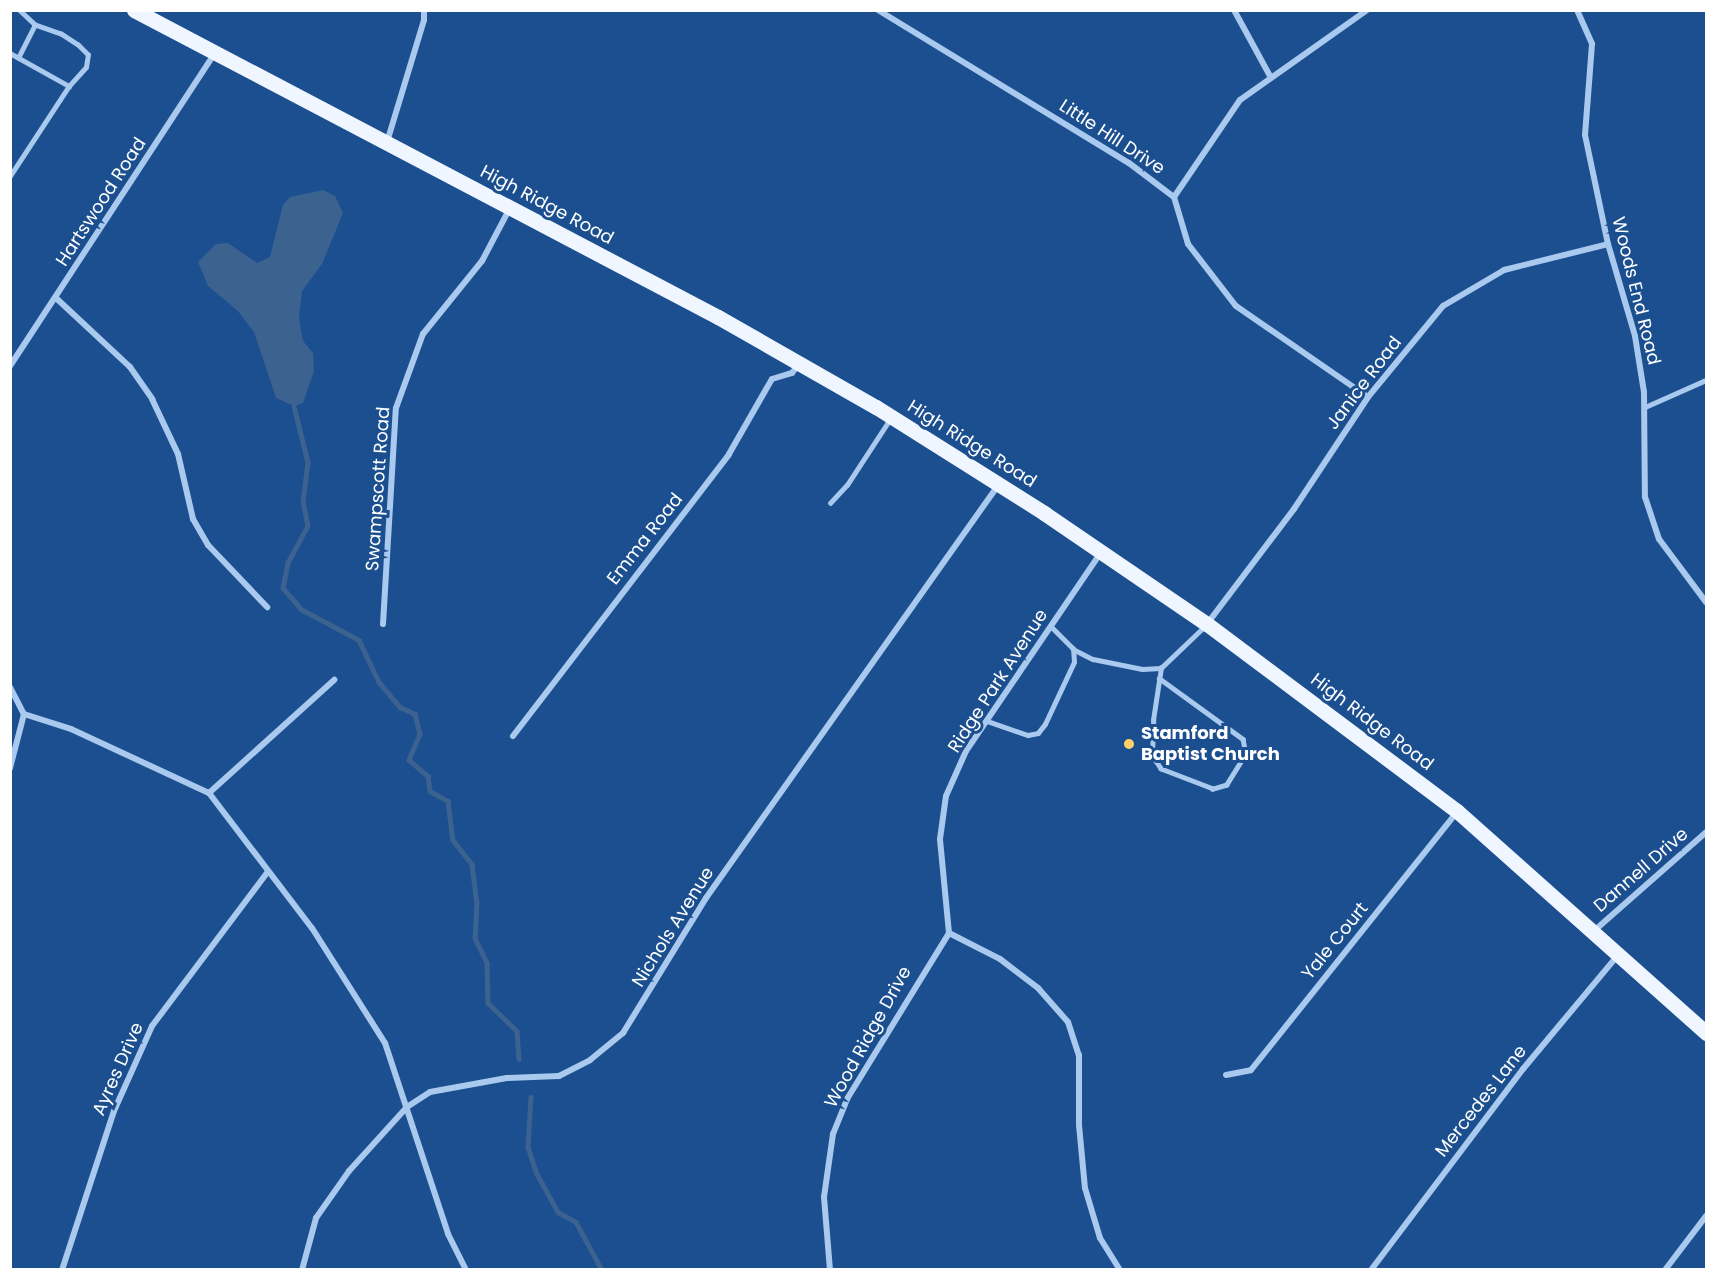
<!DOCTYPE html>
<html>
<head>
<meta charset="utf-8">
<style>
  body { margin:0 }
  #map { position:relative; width:1717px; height:1280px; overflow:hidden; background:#1b4f8f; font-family:Poppins,sans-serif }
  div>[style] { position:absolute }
  .water>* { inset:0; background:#3c6290 }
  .stream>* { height:4.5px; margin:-2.25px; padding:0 2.25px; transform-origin:2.25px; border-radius:2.25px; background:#3c6290 }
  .service>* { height:4.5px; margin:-2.25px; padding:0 2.25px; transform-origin:2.25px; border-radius:2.25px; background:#a9c9ee }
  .minor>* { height:6px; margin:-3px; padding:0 3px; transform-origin:3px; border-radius:3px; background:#a9c9ee }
  .primary>* { height:15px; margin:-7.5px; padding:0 7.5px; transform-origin:7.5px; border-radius:7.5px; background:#f0f6ff }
  .dots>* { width:16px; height:16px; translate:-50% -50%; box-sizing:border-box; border:3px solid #1b4f8f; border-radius:50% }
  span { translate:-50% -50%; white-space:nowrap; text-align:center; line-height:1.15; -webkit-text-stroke:6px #1b4f8f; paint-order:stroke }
  .street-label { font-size:18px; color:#fff }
  .poi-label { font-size:18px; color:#fff; font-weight:700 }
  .left { translate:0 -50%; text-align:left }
  .frame { position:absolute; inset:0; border:12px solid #fff; pointer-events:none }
</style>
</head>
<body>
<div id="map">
  <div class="water">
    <div style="clip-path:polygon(323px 190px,335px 196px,343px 213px,322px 264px,302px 291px,299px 318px,303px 341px,313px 353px,314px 371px,303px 403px,294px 406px,276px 398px,254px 332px,238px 311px,208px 286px,198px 262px,216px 244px,228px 243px,257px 263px,270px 257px,283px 205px,290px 197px)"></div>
  </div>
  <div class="stream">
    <div style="left:294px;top:406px;width:58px;rotate:76deg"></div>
    <div style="left:308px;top:462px;width:39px;rotate:97deg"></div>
    <div style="left:303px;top:501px;width:25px;rotate:79deg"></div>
    <div style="left:308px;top:526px;width:42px;rotate:118.4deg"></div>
    <div style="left:288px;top:563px;width:25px;rotate:101deg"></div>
    <div style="left:283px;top:588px;width:28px;rotate:49deg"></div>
    <div style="left:301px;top:609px;width:66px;rotate:28.1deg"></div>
    <div style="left:359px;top:640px;width:47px;rotate:64.5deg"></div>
    <div style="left:379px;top:682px;width:33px;rotate:50deg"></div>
    <div style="left:400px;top:707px;width:17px;rotate:25deg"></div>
    <div style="left:415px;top:714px;width:21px;rotate:76deg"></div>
    <div style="left:420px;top:734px;width:28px;rotate:113deg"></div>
    <div style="left:409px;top:760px;width:25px;rotate:40deg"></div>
    <div style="left:428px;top:776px;width:15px;rotate:82deg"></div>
    <div style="left:430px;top:791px;width:21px;rotate:29deg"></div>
    <div style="left:448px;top:801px;width:39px;rotate:83deg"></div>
    <div style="left:453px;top:840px;width:31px;rotate:52deg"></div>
    <div style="left:472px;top:864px;width:38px;rotate:83deg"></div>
    <div style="left:477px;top:902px;width:36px;rotate:93deg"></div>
    <div style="left:475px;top:938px;width:28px;rotate:64deg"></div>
    <div style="left:487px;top:963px;width:40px;rotate:88.6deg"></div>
    <div style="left:488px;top:1003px;width:40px;rotate:44deg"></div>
    <div style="left:517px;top:1031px;width:28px;rotate:86deg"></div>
    <div style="left:531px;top:1097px;width:50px;rotate:93.4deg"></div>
    <div style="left:528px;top:1147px;width:26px;rotate:72deg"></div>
    <div style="left:536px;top:1172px;width:46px;rotate:61.2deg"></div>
    <div style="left:558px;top:1212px;width:21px;rotate:29deg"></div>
    <div style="left:576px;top:1222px;width:55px;rotate:61.6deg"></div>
  </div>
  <div class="service">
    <div style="left:10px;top:53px;width:68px;rotate:29.2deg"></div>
    <div style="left:69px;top:86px;width:25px;rotate:-48deg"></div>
    <div style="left:86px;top:67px;width:12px;rotate:-81deg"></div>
    <div style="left:88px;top:55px;width:14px;rotate:-135deg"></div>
    <div style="left:78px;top:45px;width:20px;rotate:-147deg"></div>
    <div style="left:61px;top:34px;width:28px;rotate:-161deg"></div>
    <div style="left:35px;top:25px;width:22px;rotate:-137deg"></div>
    <div style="left:18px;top:58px;width:37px;rotate:-63deg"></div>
    <div style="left:10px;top:176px;width:108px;rotate:-56.8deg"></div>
    <div style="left:1645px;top:407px;width:67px;rotate:-23.9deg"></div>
    <div style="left:830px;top:503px;width:25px;rotate:-47deg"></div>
    <div style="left:847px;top:485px;width:79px;rotate:-56.9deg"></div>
    <div style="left:1073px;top:649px;width:22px;rotate:27deg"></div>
    <div style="left:1093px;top:659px;width:50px;rotate:11.5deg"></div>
    <div style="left:1142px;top:669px;width:19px;rotate:-3deg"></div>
    <div style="left:1161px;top:668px;width:62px;rotate:-43.7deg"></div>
    <div style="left:1159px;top:678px;width:104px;rotate:36deg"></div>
    <div style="left:1243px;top:739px;width:15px;rotate:79deg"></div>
    <div style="left:1246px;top:754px;width:36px;rotate:122deg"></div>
    <div style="left:1227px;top:785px;width:15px;rotate:164deg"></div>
    <div style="left:1213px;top:789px;width:56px;rotate:-159deg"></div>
    <div style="left:1161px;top:769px;width:16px;rotate:-125deg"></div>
    <div style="left:1152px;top:756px;width:36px;rotate:-88deg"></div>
    <div style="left:1153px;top:720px;width:53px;rotate:-81.3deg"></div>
    <div style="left:987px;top:721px;width:43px;rotate:18.9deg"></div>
    <div style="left:1028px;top:735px;width:10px;rotate:-11deg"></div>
    <div style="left:1038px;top:733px;width:11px;rotate:-52deg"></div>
    <div style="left:1045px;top:724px;width:68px;rotate:-64.9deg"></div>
    <div style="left:1074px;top:662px;width:13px;rotate:-94deg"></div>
    <div style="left:1073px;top:649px;width:31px;rotate:-135deg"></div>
  </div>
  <div class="minor">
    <div style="left:878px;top:10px;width:294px;rotate:31.4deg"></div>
    <div style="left:1129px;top:163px;width:56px;rotate:37.1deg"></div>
    <div style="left:1174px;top:197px;width:49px;rotate:73.4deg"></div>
    <div style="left:1188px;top:244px;width:78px;rotate:52.3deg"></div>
    <div style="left:1236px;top:306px;width:160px;rotate:34.6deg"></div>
    <div style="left:1234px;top:10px;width:75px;rotate:61.4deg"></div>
    <div style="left:1577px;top:10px;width:37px;rotate:66deg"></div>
    <div style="left:1592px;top:44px;width:91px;rotate:94.4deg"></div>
    <div style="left:1585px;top:135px;width:111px;rotate:78.1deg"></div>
    <div style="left:1608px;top:244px;width:96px;rotate:73.6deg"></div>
    <div style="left:1635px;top:336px;width:57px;rotate:80.9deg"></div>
    <div style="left:1644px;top:392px;width:105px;rotate:89.5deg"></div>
    <div style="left:1645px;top:497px;width:44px;rotate:71.6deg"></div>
    <div style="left:1659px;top:539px;width:79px;rotate:53.3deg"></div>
    <div style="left:387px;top:142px;width:127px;rotate:-73.1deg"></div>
    <div style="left:424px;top:20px;width:10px;rotate:-90deg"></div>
    <div style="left:1174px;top:197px;width:117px;rotate:-55.8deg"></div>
    <div style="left:1240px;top:100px;width:156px;rotate:-35.3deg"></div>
    <div style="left:56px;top:298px;width:101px;rotate:43deg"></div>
    <div style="left:130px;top:367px;width:39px;rotate:55deg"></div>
    <div style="left:152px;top:399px;width:61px;rotate:64.7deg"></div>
    <div style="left:178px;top:454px;width:67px;rotate:77deg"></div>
    <div style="left:193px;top:519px;width:30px;rotate:60deg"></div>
    <div style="left:208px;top:545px;width:86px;rotate:46.4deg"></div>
    <div style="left:10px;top:366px;width:374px;rotate:-56.8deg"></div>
    <div style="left:383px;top:624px;width:216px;rotate:-86.6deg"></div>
    <div style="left:396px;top:408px;width:79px;rotate:-70deg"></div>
    <div style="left:423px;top:334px;width:94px;rotate:-51.1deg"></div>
    <div style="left:482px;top:261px;width:60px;rotate:-62.2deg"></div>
    <div style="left:1207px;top:624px;width:144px;rotate:-52.9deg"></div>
    <div style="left:1294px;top:509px;width:134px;rotate:-56.5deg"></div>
    <div style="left:1368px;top:397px;width:118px;rotate:-50.5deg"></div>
    <div style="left:1443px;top:306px;width:71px;rotate:-30.5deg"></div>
    <div style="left:1504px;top:270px;width:107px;rotate:-14deg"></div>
    <div style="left:10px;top:687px;width:30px;rotate:63deg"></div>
    <div style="left:24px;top:714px;width:56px;rotate:104.5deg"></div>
    <div style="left:24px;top:714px;width:49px;rotate:17.7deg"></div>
    <div style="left:71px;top:729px;width:152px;rotate:24.9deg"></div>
    <div style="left:209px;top:793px;width:170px;rotate:52.7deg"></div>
    <div style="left:312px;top:928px;width:136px;rotate:57.6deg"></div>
    <div style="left:385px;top:1043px;width:201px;rotate:71.7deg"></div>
    <div style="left:448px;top:1234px;width:40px;rotate:63.4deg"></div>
    <div style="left:513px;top:736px;width:355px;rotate:-52.5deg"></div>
    <div style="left:729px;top:454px;width:86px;rotate:-60.2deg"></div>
    <div style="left:772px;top:379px;width:21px;rotate:-17deg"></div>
    <div style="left:792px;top:373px;width:11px;rotate:-52deg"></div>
    <div style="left:209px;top:793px;width:169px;rotate:-42.1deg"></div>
    <div style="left:1595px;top:930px;width:148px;rotate:-41.4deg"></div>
    <div style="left:949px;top:933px;width:94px;rotate:-95.5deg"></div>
    <div style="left:940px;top:839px;width:43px;rotate:-82.1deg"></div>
    <div style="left:946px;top:796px;width:49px;rotate:-66deg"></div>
    <div style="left:966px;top:751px;width:238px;rotate:-55.8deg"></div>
    <div style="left:949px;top:933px;width:57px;rotate:27deg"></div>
    <div style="left:1000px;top:959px;width:48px;rotate:37.3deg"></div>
    <div style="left:1038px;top:988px;width:45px;rotate:48.6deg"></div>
    <div style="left:1068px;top:1022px;width:35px;rotate:72deg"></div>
    <div style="left:1079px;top:1055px;width:70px;rotate:90deg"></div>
    <div style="left:1079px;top:1125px;width:63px;rotate:84.6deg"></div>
    <div style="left:1085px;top:1188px;width:52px;rotate:73.3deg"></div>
    <div style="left:1100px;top:1238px;width:38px;rotate:58deg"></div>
    <div style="left:1226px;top:1075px;width:25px;rotate:-11deg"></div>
    <div style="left:1251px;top:1070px;width:330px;rotate:-51.4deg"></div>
    <div style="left:62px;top:1270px;width:167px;rotate:-71.9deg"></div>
    <div style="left:114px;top:1111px;width:93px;rotate:-65.9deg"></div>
    <div style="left:152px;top:1026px;width:191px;rotate:-53.1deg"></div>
    <div style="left:302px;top:1270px;width:54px;rotate:-74.9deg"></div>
    <div style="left:316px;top:1218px;width:57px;rotate:-54.9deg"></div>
    <div style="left:349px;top:1171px;width:86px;rotate:-47.8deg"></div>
    <div style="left:407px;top:1107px;width:27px;rotate:-33deg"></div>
    <div style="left:430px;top:1092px;width:78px;rotate:-10.3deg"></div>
    <div style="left:507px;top:1078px;width:52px;rotate:-2.2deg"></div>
    <div style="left:559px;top:1076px;width:35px;rotate:-27deg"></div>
    <div style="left:590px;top:1060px;width:43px;rotate:-39.3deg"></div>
    <div style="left:623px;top:1033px;width:158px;rotate:-58.4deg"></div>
    <div style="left:706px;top:898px;width:507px;rotate:-54.71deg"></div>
    <div style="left:830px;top:1270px;width:73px;rotate:-94.7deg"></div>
    <div style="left:824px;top:1197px;width:64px;rotate:-81.9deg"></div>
    <div style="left:833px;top:1134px;width:38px;rotate:-68deg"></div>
    <div style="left:847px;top:1099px;width:195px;rotate:-58.4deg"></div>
    <div style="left:1371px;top:1270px;width:252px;rotate:-52.9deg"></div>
    <div style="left:1523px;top:1069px;width:147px;rotate:-50.2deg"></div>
    <div style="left:1665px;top:1270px;width:68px;rotate:-52.8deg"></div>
  </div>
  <div class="primary">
    <div style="left:134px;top:10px;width:660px;rotate:27.73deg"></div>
    <div style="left:718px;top:317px;width:182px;rotate:29.7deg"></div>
    <div style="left:876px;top:407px;width:199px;rotate:32.2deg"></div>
    <div style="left:1044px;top:513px;width:197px;rotate:34.3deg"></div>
    <div style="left:1207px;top:624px;width:312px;rotate:36.8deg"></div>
    <div style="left:1457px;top:811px;width:334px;rotate:41.7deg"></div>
  </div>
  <div class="dots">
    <div style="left:1129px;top:744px;background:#ffd166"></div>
  </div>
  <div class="street-label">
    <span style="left:1112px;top:137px;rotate:33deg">Little Hill Drive</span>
    <span style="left:101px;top:202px;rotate:-57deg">Hartswood Road</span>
    <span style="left:547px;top:205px;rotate:28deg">High Ridge Road</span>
    <span style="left:1636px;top:291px;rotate:76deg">Woods End Road</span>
    <span style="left:1364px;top:383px;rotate:-53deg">Janice Road</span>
    <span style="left:972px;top:444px;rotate:32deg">High Ridge Road</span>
    <span style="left:378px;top:489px;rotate:-86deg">Swampscott Road</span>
    <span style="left:645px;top:539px;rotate:-52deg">Emma Road</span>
    <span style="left:998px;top:681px;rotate:-57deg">Ridge Park Avenue</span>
    <span style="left:1372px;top:722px;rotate:37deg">High Ridge Road</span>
    <span style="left:1641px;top:870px;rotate:-41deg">Dannell Drive</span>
    <span style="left:673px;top:927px;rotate:-58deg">Nichols Avenue</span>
    <span style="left:1335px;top:941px;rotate:-51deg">Yale Court</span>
    <span style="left:868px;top:1037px;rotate:-61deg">Wood Ridge Drive</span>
    <span style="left:118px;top:1069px;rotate:-66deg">Ayres Drive</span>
    <span style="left:1481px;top:1101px;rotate:-52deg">Mercedes Lane</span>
  </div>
  <div class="poi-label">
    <span class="left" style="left:1141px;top:744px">Stamford<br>Baptist Church</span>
  </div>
  <div class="frame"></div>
</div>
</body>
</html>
